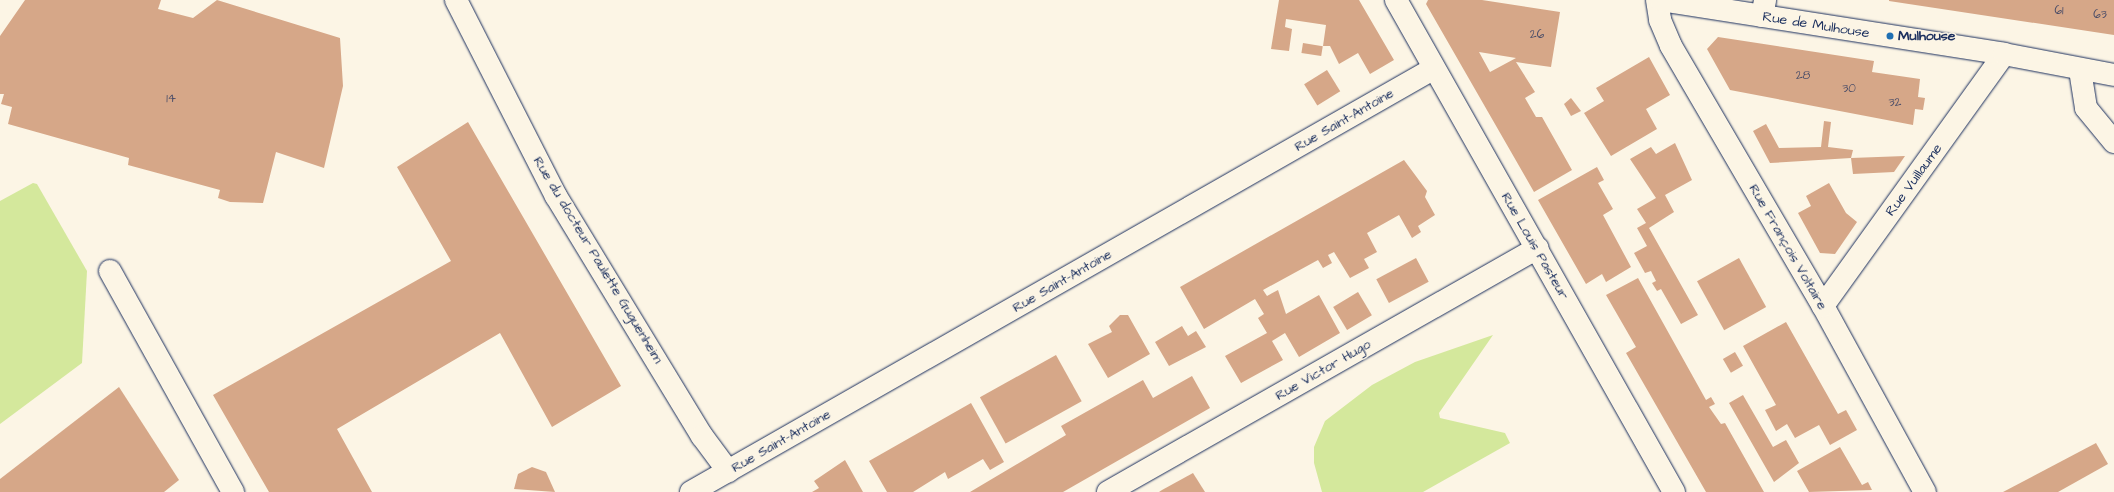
<!DOCTYPE html>
<html>
<head>
<meta charset="utf-8">
<style>
  body { margin:0 }
  #map { position:relative; width:2114px; height:492px; overflow:hidden; background:#fcf5e5; font-family:"Architects Daughter",sans-serif }
  div>[style] { position:absolute }
  .green>* { inset:0; background:#d4e89c }
  .building>* { inset:0; background:#d6a788; transform-origin:0 0 }
  .roads { filter:drop-shadow(0 0 1px #1b2f5e) drop-shadow(0 0 1px #1b2f5e) }
  .minor>* { height:22px; margin:-11px; padding:0 11px; transform-origin:11px; border-radius:11px; background:#fcf5e5 }
  .secondary>* { height:22px; margin:-11px; padding:0 11px; transform-origin:11px; border-radius:11px; background:#fcf5e5 }
  .dots>* { width:11px; height:11px; translate:-50% -50%; box-sizing:border-box; border:2px solid #fcf5e5; border-radius:50% }
  span { translate:-50% -50%; white-space:nowrap; text-align:center; line-height:1.15; -webkit-text-stroke:3px #fcf5e5; paint-order:stroke }
  .number-label { font-size:12px; color:#4a4d68 }
  .number-label span { -webkit-text-stroke-width:0 }
  .street-label { font-size:14px; color:#1b2f5e }
  .poi-label { font-size:14px; color:#1b2f5e; font-weight:700 }
  .left { translate:0 -50%; text-align:left }
</style>
</head>
<body>
<div id="map">
  <div class="green">
    <div style="clip-path:polygon(33px 183px,37px 184px,87px 271px,82px 363px,0 424px,0 201px)"></div>
    <div style="clip-path:polygon(1493px 335px,1439px 413px,1440px 418px,1505px 433px,1510px 443px,1423px 492px,1322px 492px,1314px 463px,1314px 447px,1325px 421px,1372px 385px,1415px 362px)"></div>
  </div>
  <div class="building">
    <div style="clip-path:polygon(25px 0,161px 0,158px 9px,193px 18px,217px 0,340px 38px,343px 86px,324px 168px,276px 152px,263px 203px,230px 202px,218px 198px,220px 190px,128px 165px,129px 158px,8px 124px,12px 107px,1px 104px,4px 94px,0 94px,0 36px)"></div>
    <div style="clip-path:polygon(1279px 0,1359px 0,1394px 60px,1370px 74px,1358px 53px,1339px 64px,1330px 46px,1323px 46px,1326px 25px,1286px 19px,1285px 27px,1292px 29px,1289px 51px,1271px 49px)"></div>
    <div style="clip-path:polygon(evenodd,1428px 0,1482px 0,1560px 12px,1551px 67px,1516px 62px,1535px 92px,1525px 98px,1536px 117px,1542px 117px,1572px 170px,1534px 192px,1426px 4px,1428px 0,1479px 52px,1516px 58px,1490px 72px,1479px 52px)"></div>
    <div style="clip-path:polygon(1889px 0,2114px 0,2114px 35px,1889px 1px)"></div>
    <div style="clip-path:polygon(1718px 37px,1874px 61px,1872px 72px,1920px 79px,1918px 97px,1925px 98px,1923px 110px,1915px 109px,1913px 125px,1730px 90px,1707px 49px)"></div>
    <div style="left:1303px;top:43px;width:20px;height:10px;rotate:9deg"></div>
    <div style="clip-path:polygon(1649px 57px,1670px 95px,1646px 109px,1657px 129px,1611px 156px,1584px 113px,1604px 101px,1596px 88px)"></div>
    <div style="left:1327px;top:70px;width:25px;height:27px;rotate:58deg"></div>
    <div style="clip-path:polygon(1571px 98px,1581px 111px,1571px 116px,1564px 104px)"></div>
    <div style="clip-path:polygon(1824px 121px,1831px 122px,1828px 147px,1853px 150px,1851px 158px,1770px 163px,1753px 131px,1766px 124px,1779px 148px,1821px 147px)"></div>
    <div style="clip-path:polygon(468px 122px,621px 386px,552px 427px,500px 333px,337px 429px,372px 492px,269px 492px,213px 395px,451px 261px,397px 167px)"></div>
    <div style="clip-path:polygon(1675px 143px,1692px 180px,1665px 195px,1674px 212px,1649px 228px,1698px 315px,1681px 324px,1661px 289px,1657px 291px,1652px 283px,1656px 281px,1651px 271px,1645px 273px,1634px 253px,1647px 246px,1637px 228px,1646px 223px,1637px 209px,1656px 198px,1630px 159px,1651px 147px,1656px 154px)"></div>
    <div style="clip-path:polygon(1905px 156px,1894px 172px,1853px 174px,1851px 158px)"></div>
    <div style="clip-path:polygon(1404px 160px,1427px 191px,1425px 197px,1435px 215px,1418px 226px,1421px 232px,1412px 238px,1399px 215px,1367px 233px,1377px 252px,1364px 259px,1369px 268px,1350px 278px,1334px 252px,1328px 255px,1332px 263px,1323px 268px,1318px 260px,1263px 290px,1267px 296px,1278px 290px,1286px 314px,1319px 295px,1340px 333px,1299px 357px,1285px 333px,1272px 341px,1283px 360px,1241px 383px,1225px 356px,1267px 333px,1258px 318px,1264px 314px,1255px 299px,1204px 329px,1180px 287px)"></div>
    <div style="clip-path:polygon(1597px 167px,1604px 180px,1598px 183px,1613px 209px,1603px 215px,1631px 267px,1606px 282px,1602px 274px,1586px 284px,1538px 200px)"></div>
    <div style="clip-path:polygon(1829px 183px,1846px 213px,1857px 222px,1835px 254px,1820px 253px,1798px 213px,1811px 206px,1806px 196px)"></div>
    <div style="left:1416px;top:258px;width:27px;height:45px;rotate:62deg"></div>
    <div style="left:1739px;top:258px;width:56px;height:48px;rotate:61deg"></div>
    <div style="clip-path:polygon(1638px 278px,1706px 400px,1711px 397px,1715px 404px,1709px 407px,1721px 424px,1725px 423px,1764px 492px,1706px 492px,1626px 353px,1636px 347px,1606px 295px)"></div>
    <div style="left:1358px;top:292px;width:27px;height:29px;rotate:59deg"></div>
    <div style="clip-path:polygon(1120px 315px,1128px 315px,1150px 354px,1108px 378px,1088px 344px,1112px 332px,1109px 326px)"></div>
    <div style="clip-path:polygon(1786px 322px,1838px 414px,1846px 410px,1857px 430px,1830px 445px,1819px 425px,1795px 438px,1787px 424px,1776px 431px,1765px 410px,1776px 405px,1743px 346px)"></div>
    <div style="clip-path:polygon(1182px 326px,1188px 336px,1196px 331px,1206px 347px,1169px 366px,1155px 342px)"></div>
    <div style="left:1735px;top:352px;width:16px;height:14px;rotate:60deg"></div>
    <div style="left:1056px;top:355px;width:53px;height:87px;rotate:61deg"></div>
    <div style="clip-path:polygon(1192px 376px,1210px 408px,1063px 492px,970px 492px,1066px 435px,1061px 426px,1143px 380px,1153px 398px)"></div>
    <div style="clip-path:polygon(119px 387px,179px 480px,164px 492px,0 492px,0 479px)"></div>
    <div style="clip-path:polygon(1743px 395px,1773px 447px,1786px 440px,1799px 463px,1774px 482px,1729px 403px)"></div>
    <div style="clip-path:polygon(971px 403px,1004px 462px,990px 470px,983px 459px,948px 479px,945px 472px,913px 492px,887px 492px,869px 461px)"></div>
    <div style="clip-path:polygon(2096px 443px,2108px 464px,2058px 492px,2003px 492px)"></div>
    <div style="clip-path:polygon(1840px 447px,1862px 485px,1868px 482px,1872px 490px,1809px 492px,1797px 471px)"></div>
    <div style="clip-path:polygon(845px 460px,863px 492px,812px 492px,819px 488px,814px 481px)"></div>
    <div style="clip-path:polygon(532px 467px,546px 472px,555px 492px,514px 489px,518px 474px)"></div>
    <div style="clip-path:polygon(1193px 473px,1205px 492px,1159px 492px,1162px 490px)"></div>
  </div>
  <div class="roads">
    <div class="minor">
      <div style="left:456px;top:0;width:220px;rotate:63deg"></div>
      <div style="left:556px;top:196px;width:281px;rotate:58.7deg"></div>
      <div style="left:702px;top:436px;width:44px;rotate:53.4deg"></div>
      <div style="left:1396px;top:0;width:565px;rotate:60.53deg"></div>
      <div style="left:1657px;top:0;width:20px;rotate:81deg"></div>
      <div style="left:1660px;top:20px;width:28px;rotate:67deg"></div>
      <div style="left:1671px;top:46px;width:301px;rotate:59.7deg"></div>
      <div style="left:1823px;top:306px;width:212px;rotate:61.3deg"></div>
      <div style="left:1762px;top:16px;width:16px;rotate:-79deg"></div>
      <div style="left:2080px;top:70px;width:38px;rotate:81deg"></div>
      <div style="left:2086px;top:108px;width:44px;rotate:50.5deg"></div>
      <div style="left:110px;top:271px;width:253px;rotate:60.9deg"></div>
      <div style="left:1823px;top:306px;width:310px;rotate:-54.3deg"></div>
      <div style="left:691px;top:492px;width:854px;rotate:-29.69deg"></div>
      <div style="left:1108px;top:492px;width:494px;rotate:-29.6deg"></div>
    </div>
    <div class="secondary">
      <div style="left:1661px;top:0;width:347px;rotate:8.9deg"></div>
      <div style="left:2004px;top:54px;width:112px;rotate:10.8deg"></div>
    </div>
  </div>
  <div class="dots">
    <div style="left:1890px;top:36px;background:#1f6fb2"></div>
  </div>
  <div class="number-label">
    <span style="left:2059px;top:11px">61</span>
    <span style="left:2100px;top:15px">63</span>
    <span style="left:1537px;top:35px">26</span>
    <span style="left:1803px;top:76px">28</span>
    <span style="left:1849px;top:89px">30</span>
    <span style="left:171px;top:99px">14</span>
    <span style="left:1895px;top:103px">32</span>
  </div>
  <div class="street-label">
    <span style="left:1816px;top:25px;rotate:9deg">Rue de Mulhouse</span>
    <span style="left:1344px;top:120px;rotate:-30deg">Rue Saint-Antoine</span>
    <span style="left:1914px;top:180px;rotate:-54deg">Rue Vuillaume</span>
    <span style="left:1535px;top:246px;rotate:60deg">Rue Louis Pasteur</span>
    <span style="left:1788px;top:247px;rotate:60deg">Rue François Voltaire</span>
    <span style="left:598px;top:260px;rotate:59deg">Rue du docteur Paulette Guguenheim</span>
    <span style="left:1062px;top:281px;rotate:-30deg">Rue Saint-Antoine</span>
    <span style="left:1323px;top:370px;rotate:-30deg">Rue Victor Hugo</span>
    <span style="left:781px;top:441px;rotate:-30deg">Rue Saint-Antoine</span>
  </div>
  <div class="poi-label">
    <span class="left" style="left:1898px;top:36px">Mulhouse</span>
  </div>
</div>
</body>
</html>
